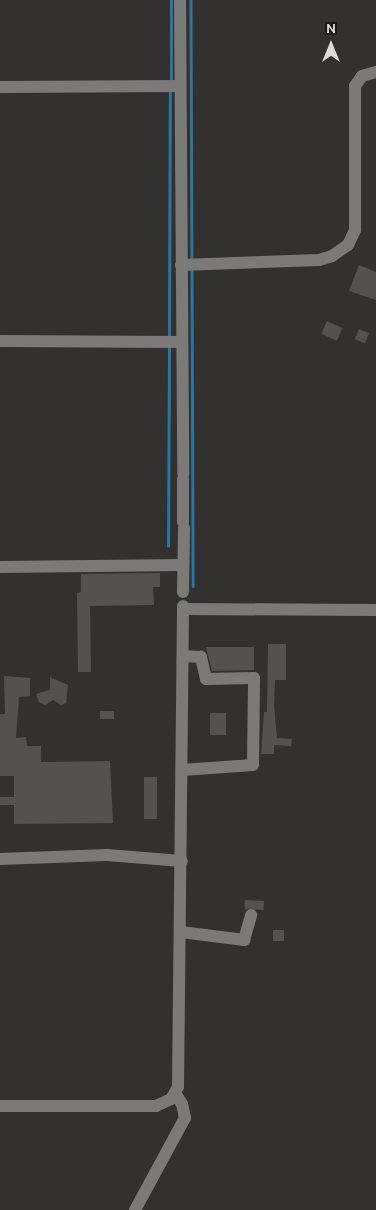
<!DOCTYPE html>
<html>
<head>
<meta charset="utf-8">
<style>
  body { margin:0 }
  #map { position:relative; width:376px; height:1210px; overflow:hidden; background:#33312f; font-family:Overpass,sans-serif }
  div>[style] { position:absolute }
  .stream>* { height:2.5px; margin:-1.25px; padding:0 1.25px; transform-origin:1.25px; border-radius:1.25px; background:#2d759d }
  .building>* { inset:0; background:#54524f; transform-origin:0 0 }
  .minor>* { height:12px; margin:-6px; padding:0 6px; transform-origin:6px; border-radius:6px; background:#7c7a77 }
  span { translate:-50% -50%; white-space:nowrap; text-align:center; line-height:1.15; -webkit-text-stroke:4px #1a1918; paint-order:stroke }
  .north { position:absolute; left:306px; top:20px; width:50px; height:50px; -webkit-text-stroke:4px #1a1918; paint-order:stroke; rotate:0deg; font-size:14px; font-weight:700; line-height:20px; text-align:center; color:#dddcda }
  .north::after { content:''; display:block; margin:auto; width:18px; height:22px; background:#dddcda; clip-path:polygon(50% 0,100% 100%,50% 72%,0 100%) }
</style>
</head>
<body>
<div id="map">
  <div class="stream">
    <div style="left:191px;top:0;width:259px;rotate:89.8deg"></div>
    <div style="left:171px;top:82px;width:82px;rotate:-90deg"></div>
    <div style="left:192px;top:267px;width:319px;rotate:89.8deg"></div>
    <div style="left:169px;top:337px;width:247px;rotate:-89.8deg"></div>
    <div style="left:168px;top:546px;width:201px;rotate:-89.7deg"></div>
  </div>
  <div class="building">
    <div style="clip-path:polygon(359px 265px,376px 272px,376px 300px,349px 291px)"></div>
    <div style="left:327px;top:321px;width:17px;height:14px;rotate:24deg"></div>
    <div style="left:359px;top:329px;width:11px;height:11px;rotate:22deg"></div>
    <div style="clip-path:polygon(160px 573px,160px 587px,153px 587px,154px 605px,90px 606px,91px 672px,78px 672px,77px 593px,81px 592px,81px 574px)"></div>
    <div style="clip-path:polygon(268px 644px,286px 644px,286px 680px,275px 680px,274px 705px,277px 738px,292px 739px,291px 746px,274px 745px,274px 754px,261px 754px,264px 712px,267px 712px)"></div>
    <div style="clip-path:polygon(206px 647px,254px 647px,254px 670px,212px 671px)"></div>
    <div style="clip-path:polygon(4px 676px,30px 678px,30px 696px,19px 697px,16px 738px,26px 737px,27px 746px,41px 746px,41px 762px,110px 761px,113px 823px,14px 824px,14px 805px,0 805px,0 797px,14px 797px,14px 776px,0 776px,0 714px,5px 714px)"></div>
    <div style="clip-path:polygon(50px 677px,68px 685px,66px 703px,61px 705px,53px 700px,45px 705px,39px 702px,36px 694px,50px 690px)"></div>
    <div style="left:100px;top:711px;width:14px;height:8px"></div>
    <div style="left:210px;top:713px;width:16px;height:22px"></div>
    <div style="left:144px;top:777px;width:13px;height:42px"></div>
    <div style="left:245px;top:900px;width:19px;height:9px;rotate:3deg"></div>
    <div style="left:273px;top:930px;width:11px;height:11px"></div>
  </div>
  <div class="minor">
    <div style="left:180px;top:0;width:474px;rotate:89.6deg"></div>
    <div style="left:0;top:87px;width:180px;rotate:-0.3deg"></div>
    <div style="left:181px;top:265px;width:138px;rotate:-2.1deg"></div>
    <div style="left:319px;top:260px;width:14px;rotate:-17deg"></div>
    <div style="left:332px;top:256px;width:19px;rotate:-35deg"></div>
    <div style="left:348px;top:245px;width:17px;rotate:-65deg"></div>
    <div style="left:355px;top:230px;width:144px;rotate:-90deg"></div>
    <div style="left:355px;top:86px;width:12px;rotate:-55deg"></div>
    <div style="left:362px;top:76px;width:15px;rotate:-16deg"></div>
    <div style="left:0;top:341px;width:182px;rotate:0.3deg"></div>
    <div style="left:183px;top:479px;width:43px;rotate:90deg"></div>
    <div style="left:0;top:567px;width:183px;rotate:-0.6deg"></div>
    <div style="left:183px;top:592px;width:64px;rotate:-89.1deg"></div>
    <div style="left:183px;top:609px;width:193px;rotate:0.3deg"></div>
    <div style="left:182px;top:770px;width:71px;rotate:-4deg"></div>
    <div style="left:253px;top:765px;width:87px;rotate:-89.3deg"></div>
    <div style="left:254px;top:678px;width:48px;rotate:178.8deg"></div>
    <div style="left:206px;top:679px;width:23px;rotate:-103deg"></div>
    <div style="left:201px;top:657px;width:18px;rotate:-177deg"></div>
    <div style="left:0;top:859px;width:107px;rotate:-2.1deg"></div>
    <div style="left:107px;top:855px;width:75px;rotate:4.6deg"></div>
    <div style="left:181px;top:932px;width:64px;rotate:7.2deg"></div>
    <div style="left:244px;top:940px;width:26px;rotate:-74deg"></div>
    <div style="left:0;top:1106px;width:156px"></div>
    <div style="left:156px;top:1106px;width:17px;rotate:-25deg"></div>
    <div style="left:171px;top:1099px;width:14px;rotate:-60deg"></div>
    <div style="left:178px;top:1087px;width:481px;rotate:-89.4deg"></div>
    <div style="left:135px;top:1210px;width:105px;rotate:-61.5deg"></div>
    <div style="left:185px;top:1118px;width:14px;rotate:-102deg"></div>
    <div style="left:182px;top:1104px;width:13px;rotate:-122deg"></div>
  </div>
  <div class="north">N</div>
</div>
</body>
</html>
